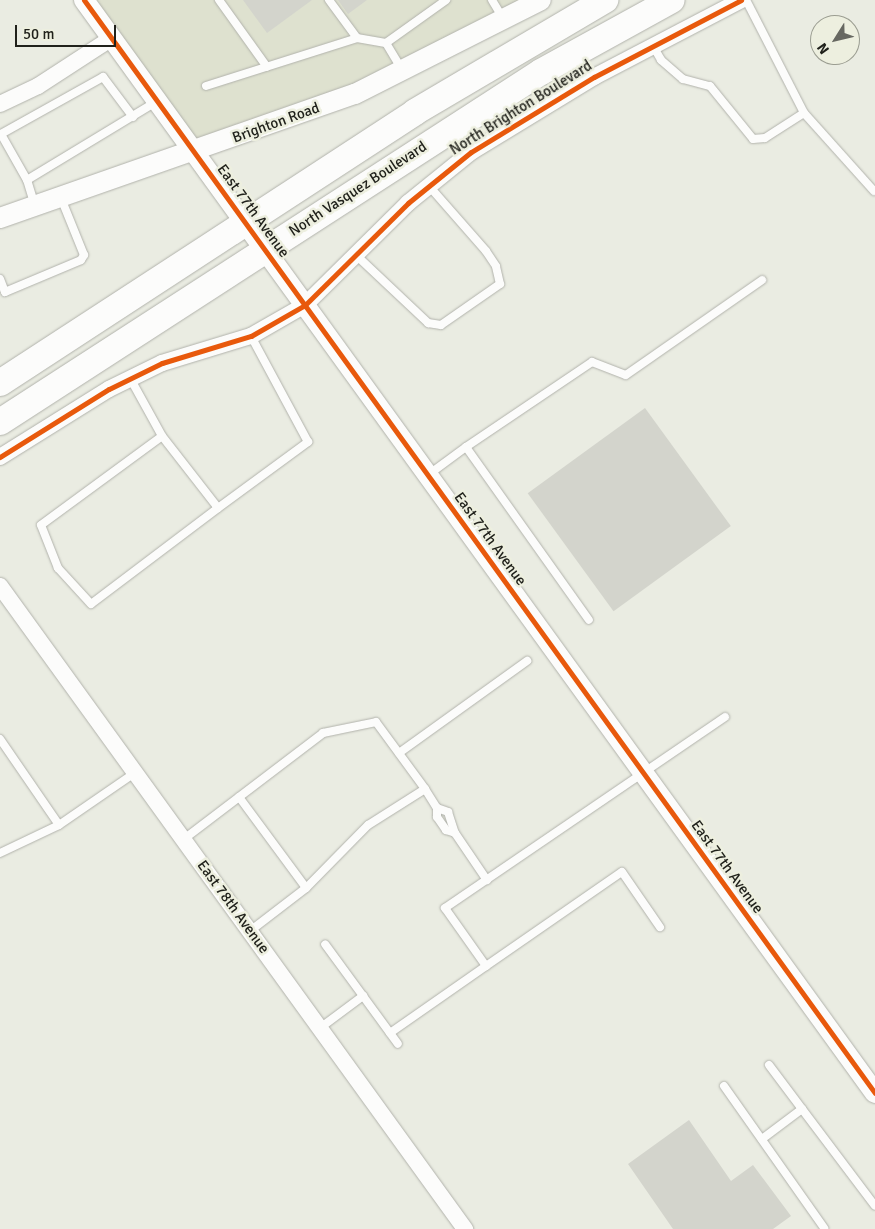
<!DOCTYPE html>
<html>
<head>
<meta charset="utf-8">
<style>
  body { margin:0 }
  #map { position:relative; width:875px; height:1229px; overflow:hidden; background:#eaece2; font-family:Signika,sans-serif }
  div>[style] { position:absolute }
  .built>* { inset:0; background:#dee1cf }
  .building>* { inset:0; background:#d3d4cc; transform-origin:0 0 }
  .roads { filter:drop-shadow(0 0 1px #b1b2ab) drop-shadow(0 0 1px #b1b2ab) }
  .service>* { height:8px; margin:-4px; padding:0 4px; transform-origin:4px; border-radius:4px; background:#fcfcfb }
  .minor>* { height:16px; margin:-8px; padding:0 8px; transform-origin:8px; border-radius:8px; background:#fcfcfb }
  .tertiary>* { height:20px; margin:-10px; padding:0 10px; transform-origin:10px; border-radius:10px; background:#fcfcfb }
  .trunk>* { height:26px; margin:-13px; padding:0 13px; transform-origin:13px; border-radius:13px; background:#fcfcfb }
  .cycleway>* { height:5px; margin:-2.5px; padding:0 2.5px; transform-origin:2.5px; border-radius:2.5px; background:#e8590c }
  span { translate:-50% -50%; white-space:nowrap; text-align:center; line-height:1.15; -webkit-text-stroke:5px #edefdf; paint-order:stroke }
  .street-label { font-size:15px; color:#20211b }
  .north { position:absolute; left:810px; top:15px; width:50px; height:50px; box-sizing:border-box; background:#edefdf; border:1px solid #9b9d91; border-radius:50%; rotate:234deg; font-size:14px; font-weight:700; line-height:20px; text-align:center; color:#20211b }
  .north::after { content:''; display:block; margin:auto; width:18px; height:22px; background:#676861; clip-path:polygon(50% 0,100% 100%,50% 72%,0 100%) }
  .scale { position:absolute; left:15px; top:25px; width:101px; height:22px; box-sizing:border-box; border:2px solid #20211b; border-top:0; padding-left:6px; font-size:15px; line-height:18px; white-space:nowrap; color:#20211b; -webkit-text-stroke:4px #edefdf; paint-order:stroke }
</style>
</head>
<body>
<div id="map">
  <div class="built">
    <div style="clip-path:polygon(83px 0,541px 0,456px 46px,199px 150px)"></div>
  </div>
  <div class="building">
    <div style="clip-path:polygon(243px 0,312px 0,267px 33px)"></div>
    <div style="clip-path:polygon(338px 0,367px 0,348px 14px)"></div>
    <div style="left:645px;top:408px;width:146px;height:145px;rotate:54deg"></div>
    <div style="clip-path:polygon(689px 1120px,731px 1181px,753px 1165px,791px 1216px,773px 1229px,673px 1229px,628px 1164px)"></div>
  </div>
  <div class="roads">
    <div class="service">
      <div style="left:219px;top:0;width:82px;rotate:54.4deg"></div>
      <div style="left:329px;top:0;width:47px;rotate:53.6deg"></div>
      <div style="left:357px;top:38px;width:29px;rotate:10deg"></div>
      <div style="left:386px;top:43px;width:31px;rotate:59deg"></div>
      <div style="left:492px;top:0;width:21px;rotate:59deg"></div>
      <div style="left:746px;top:0;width:127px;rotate:62.8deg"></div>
      <div style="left:804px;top:113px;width:105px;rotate:48.1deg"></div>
      <div style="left:386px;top:43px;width:74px;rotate:-35.6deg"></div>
      <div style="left:653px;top:46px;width:16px;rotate:60deg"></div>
      <div style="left:661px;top:60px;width:29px;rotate:41deg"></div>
      <div style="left:683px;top:79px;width:28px;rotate:15deg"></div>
      <div style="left:710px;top:86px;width:68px;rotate:50.9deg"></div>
      <div style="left:753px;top:139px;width:12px;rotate:-5deg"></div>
      <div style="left:765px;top:138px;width:46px;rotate:-32.7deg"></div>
      <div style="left:206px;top:86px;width:158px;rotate:-17.6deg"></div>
      <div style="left:27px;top:180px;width:53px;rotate:-119.5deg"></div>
      <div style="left:1px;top:134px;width:117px;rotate:-29.2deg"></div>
      <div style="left:103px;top:77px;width:50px;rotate:53.1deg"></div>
      <div style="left:35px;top:206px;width:27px;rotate:-107deg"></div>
      <div style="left:27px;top:180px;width:151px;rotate:-31.2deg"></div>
      <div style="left:357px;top:256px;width:98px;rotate:43.3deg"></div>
      <div style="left:428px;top:323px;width:13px;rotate:9deg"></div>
      <div style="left:441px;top:325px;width:72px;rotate:-34.8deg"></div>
      <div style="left:500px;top:284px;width:18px;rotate:-103deg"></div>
      <div style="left:496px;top:266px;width:18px;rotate:-124deg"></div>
      <div style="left:486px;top:251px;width:86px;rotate:-131.2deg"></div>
      <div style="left:0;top:279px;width:14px;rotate:69deg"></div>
      <div style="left:5px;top:292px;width:82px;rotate:-22.8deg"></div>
      <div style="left:81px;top:260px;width:6px;rotate:-59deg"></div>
      <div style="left:84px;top:255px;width:61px;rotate:-112deg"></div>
      <div style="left:130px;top:378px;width:66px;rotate:61.1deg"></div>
      <div style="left:162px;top:436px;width:91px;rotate:52.1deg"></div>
      <div style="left:218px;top:508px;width:159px;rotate:142.9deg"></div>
      <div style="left:91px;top:604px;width:49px;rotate:-132.5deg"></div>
      <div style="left:58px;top:568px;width:46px;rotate:-111.6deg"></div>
      <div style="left:41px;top:525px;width:150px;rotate:-36.3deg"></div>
      <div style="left:466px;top:447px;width:152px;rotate:-34deg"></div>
      <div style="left:592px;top:362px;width:36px;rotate:21deg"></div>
      <div style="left:626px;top:375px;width:166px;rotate:-34.9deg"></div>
      <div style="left:428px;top:475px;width:47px;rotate:-36.4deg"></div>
      <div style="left:466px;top:447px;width:212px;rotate:54.6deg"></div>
      <div style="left:218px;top:508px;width:112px;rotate:-36.3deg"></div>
      <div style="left:308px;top:442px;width:120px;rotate:-118.3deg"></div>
      <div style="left:0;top:739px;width:104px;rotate:55.5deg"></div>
      <div style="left:59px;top:825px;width:93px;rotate:-34.5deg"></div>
      <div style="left:399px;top:753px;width:158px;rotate:-35.7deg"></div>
      <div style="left:425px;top:789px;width:22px;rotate:58deg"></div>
      <div style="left:437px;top:808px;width:9px;rotate:90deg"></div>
      <div style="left:437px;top:817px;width:16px;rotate:55deg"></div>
      <div style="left:446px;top:830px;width:9px;rotate:18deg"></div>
      <div style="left:239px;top:797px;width:113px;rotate:53.6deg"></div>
      <div style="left:437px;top:808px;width:12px;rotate:20deg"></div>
      <div style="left:448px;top:812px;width:22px;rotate:72deg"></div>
      <div style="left:455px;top:833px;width:57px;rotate:55.8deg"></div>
      <div style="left:184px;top:839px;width:175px;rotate:-37.3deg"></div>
      <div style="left:323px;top:733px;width:54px;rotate:-11.7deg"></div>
      <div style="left:376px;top:722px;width:83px;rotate:53.8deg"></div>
      <div style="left:425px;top:789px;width:67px;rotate:147.7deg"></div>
      <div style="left:368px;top:825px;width:88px;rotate:134.5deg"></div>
      <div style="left:306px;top:888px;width:71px;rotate:142.5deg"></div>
      <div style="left:0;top:853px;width:65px;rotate:-25.4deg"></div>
      <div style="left:486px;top:966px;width:165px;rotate:-34.7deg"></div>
      <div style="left:622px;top:872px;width:67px;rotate:55.4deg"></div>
      <div style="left:363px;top:996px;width:59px;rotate:53.9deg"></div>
      <div style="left:320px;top:1028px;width:54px;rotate:-36.7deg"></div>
      <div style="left:363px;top:996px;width:64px;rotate:-126.2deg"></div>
      <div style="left:390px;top:1033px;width:117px;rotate:-34.9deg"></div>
      <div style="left:486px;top:966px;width:71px;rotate:-125.3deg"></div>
      <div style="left:445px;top:908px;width:339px;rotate:-34.3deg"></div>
      <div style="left:769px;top:1065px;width:55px;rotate:53.1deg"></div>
      <div style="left:724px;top:1086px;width:174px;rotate:54.8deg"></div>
      <div style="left:762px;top:1139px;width:50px;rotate:-36.9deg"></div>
      <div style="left:802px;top:1109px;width:121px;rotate:53deg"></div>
    </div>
    <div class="minor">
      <div style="left:0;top:104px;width:42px;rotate:-25.3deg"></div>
      <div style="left:38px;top:86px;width:88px;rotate:-33deg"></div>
      <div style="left:0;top:457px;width:128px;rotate:-32deg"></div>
      <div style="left:109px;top:389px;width:59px;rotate:-26.1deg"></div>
      <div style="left:162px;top:363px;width:93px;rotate:-16.9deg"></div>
      <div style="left:251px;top:336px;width:62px;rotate:-29.9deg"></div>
      <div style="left:305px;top:305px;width:145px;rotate:-44.7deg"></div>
      <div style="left:408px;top:203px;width:81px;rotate:-39deg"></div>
      <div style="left:471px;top:152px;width:144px;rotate:-31.4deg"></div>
      <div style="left:594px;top:77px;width:166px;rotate:-27.6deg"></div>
      <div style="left:0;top:586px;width:794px;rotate:54.13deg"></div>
    </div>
    <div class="tertiary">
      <div style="left:84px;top:0;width:1349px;rotate:54.11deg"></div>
      <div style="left:0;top:218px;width:376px;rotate:-19.3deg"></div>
      <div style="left:355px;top:94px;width:208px;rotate:-26.8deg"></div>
    </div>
    <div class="trunk">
      <div style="left:0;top:383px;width:496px;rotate:-33.1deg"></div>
      <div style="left:415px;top:112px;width:221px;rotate:-30.5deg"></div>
      <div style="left:0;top:422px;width:644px;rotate:-32.9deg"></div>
      <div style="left:541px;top:72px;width:149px;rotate:-28.8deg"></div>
    </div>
  </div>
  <div class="cycleway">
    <div style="left:84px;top:0;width:1349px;rotate:54.11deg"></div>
    <div style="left:0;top:457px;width:128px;rotate:-32deg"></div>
    <div style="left:109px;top:389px;width:59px;rotate:-26.1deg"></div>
    <div style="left:162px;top:363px;width:93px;rotate:-16.9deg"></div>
    <div style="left:251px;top:336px;width:62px;rotate:-29.9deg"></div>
    <div style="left:305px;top:305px;width:145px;rotate:-44.7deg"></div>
    <div style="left:408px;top:203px;width:81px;rotate:-39deg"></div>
    <div style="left:471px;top:152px;width:144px;rotate:-31.4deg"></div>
    <div style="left:594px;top:77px;width:166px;rotate:-27.6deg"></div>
  </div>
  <div class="street-label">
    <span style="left:521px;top:108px;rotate:-32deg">North Brighton Boulevard</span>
    <span style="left:276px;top:123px;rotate:-20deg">Brighton Road</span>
    <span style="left:358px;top:189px;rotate:-33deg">North Vasquez Boulevard</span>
    <span style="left:253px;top:211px;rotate:54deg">East 77th Avenue</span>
    <span style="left:490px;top:539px;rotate:54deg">East 77th Avenue</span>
    <span style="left:727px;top:867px;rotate:54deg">East 77th Avenue</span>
    <span style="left:233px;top:907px;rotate:54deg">East 78th Avenue</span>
  </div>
  <div class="north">N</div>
  <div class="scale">50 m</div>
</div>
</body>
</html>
